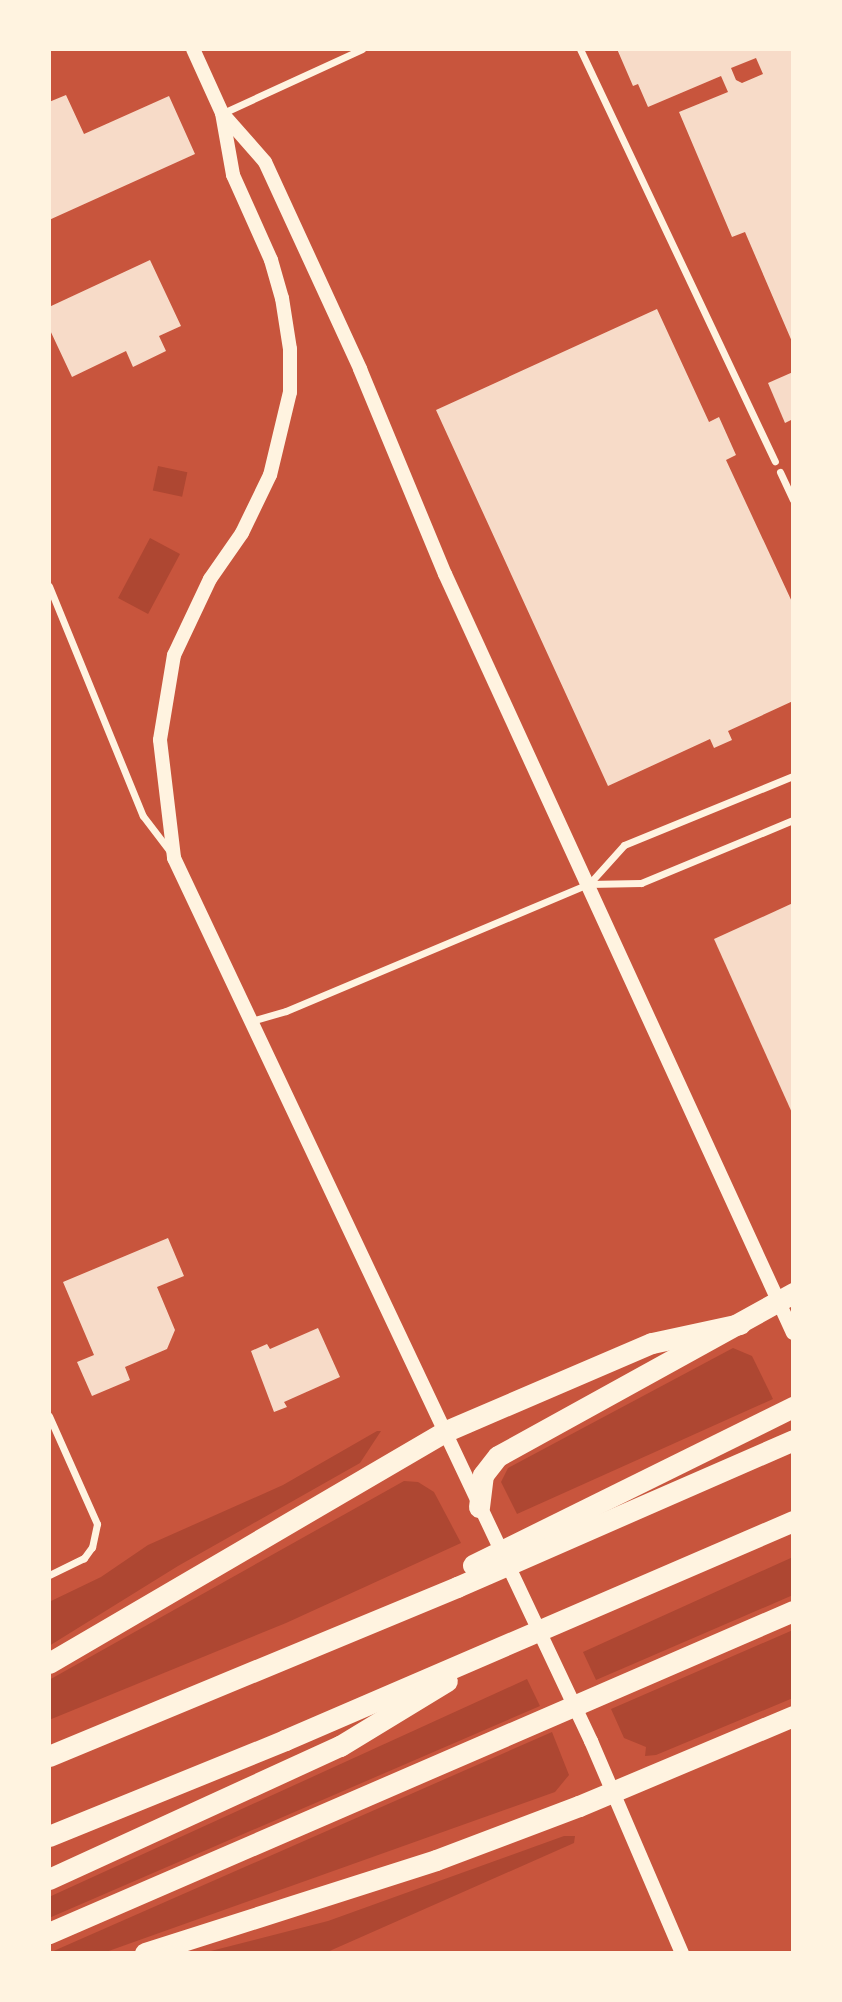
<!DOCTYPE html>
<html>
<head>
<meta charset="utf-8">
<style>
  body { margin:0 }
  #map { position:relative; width:842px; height:2002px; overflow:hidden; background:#c8553d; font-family:"Fira Sans",sans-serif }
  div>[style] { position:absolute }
  .green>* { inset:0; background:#ae4732; transform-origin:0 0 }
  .building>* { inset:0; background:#f7dbc8 }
  .minor>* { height:7px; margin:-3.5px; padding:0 3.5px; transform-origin:3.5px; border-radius:3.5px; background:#fff3e0 }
  .secondary>* { height:14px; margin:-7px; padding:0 7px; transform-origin:7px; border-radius:7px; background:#fff3e0 }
  .motorway>* { height:21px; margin:-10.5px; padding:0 10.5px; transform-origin:10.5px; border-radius:10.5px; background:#fff3e0 }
  span { translate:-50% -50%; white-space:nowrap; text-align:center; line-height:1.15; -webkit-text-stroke:6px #fff3e0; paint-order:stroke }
  .frame { position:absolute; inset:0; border:51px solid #fff3e0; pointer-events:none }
</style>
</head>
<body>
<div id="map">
  <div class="green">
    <div style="left:158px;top:466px;width:30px;height:25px;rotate:12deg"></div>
    <div style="left:150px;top:538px;width:34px;height:68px;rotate:28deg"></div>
    <div style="clip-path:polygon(733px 1348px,752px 1356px,773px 1399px,517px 1514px,501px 1482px,508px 1468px)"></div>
    <div style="clip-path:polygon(377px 1431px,381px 1431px,360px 1463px,178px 1566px,49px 1646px,49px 1602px,101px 1577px,148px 1545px,283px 1485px)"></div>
    <div style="clip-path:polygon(404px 1481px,418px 1482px,434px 1492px,461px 1543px,286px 1623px,49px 1720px,49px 1680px)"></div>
    <div style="clip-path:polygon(793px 1557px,793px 1595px,596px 1680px,583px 1652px)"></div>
    <div style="clip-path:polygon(793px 1630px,793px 1698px,656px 1755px,645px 1756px,646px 1747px,624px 1738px,611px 1709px)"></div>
    <div style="clip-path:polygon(527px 1679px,540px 1706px,49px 1918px,49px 1897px)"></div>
    <div style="clip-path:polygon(552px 1732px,569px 1775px,555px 1792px,103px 1953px,49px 1953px)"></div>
    <div style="clip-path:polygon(564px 1836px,575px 1836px,574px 1843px,325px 1953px,203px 1953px,328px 1921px)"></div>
  </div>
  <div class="building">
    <div style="clip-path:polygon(evenodd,617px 49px,793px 49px,793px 344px,745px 232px,732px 237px,679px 112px,728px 92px,721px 76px,648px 107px,638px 84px,633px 86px,617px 49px,756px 58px,763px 74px,742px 83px,736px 80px,731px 68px,756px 58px)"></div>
    <div style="clip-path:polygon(66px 95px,84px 134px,169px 96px,195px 154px,49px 220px,49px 102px)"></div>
    <div style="clip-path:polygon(150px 260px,181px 326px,159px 336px,166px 351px,133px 367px,126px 351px,72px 377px,49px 328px,49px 307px)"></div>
    <div style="clip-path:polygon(657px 309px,709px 422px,719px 417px,736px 455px,726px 460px,793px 604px,793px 701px,728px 731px,732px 740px,714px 748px,710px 739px,608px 786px,436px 410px)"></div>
    <div style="clip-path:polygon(793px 372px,793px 419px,785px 423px,768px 383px)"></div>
    <div style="clip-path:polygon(793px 903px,793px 1115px,714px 939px)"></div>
    <div style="clip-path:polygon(168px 1238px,184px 1276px,157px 1287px,175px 1330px,167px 1349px,125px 1367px,130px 1380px,92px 1396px,77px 1362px,94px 1355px,63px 1282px)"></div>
    <div style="clip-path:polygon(318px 1328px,340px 1377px,284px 1402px,287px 1407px,274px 1412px,251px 1351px,267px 1344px,270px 1349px)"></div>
  </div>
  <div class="minor">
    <div style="left:580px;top:49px;width:456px;rotate:64.7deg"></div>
    <div style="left:223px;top:113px;width:153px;rotate:-24.7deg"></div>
    <div style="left:780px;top:472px;width:31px;rotate:65deg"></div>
    <div style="left:49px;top:586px;width:248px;rotate:67.8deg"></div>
    <div style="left:143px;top:816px;width:48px;rotate:52.7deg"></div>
    <div style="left:589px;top:884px;width:52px;rotate:-48.1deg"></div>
    <div style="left:624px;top:845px;width:183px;rotate:-22.2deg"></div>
    <div style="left:251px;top:1021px;width:36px;rotate:-16deg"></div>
    <div style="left:286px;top:1011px;width:328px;rotate:-22.8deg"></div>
    <div style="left:588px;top:884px;width:53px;rotate:-1.1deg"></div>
    <div style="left:641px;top:883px;width:165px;rotate:-22.5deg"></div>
    <div style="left:49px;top:1416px;width:118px;rotate:66deg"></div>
    <div style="left:97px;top:1524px;width:24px;rotate:102deg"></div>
    <div style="left:92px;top:1547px;width:14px;rotate:126deg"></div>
    <div style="left:84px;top:1558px;width:39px;rotate:154deg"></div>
  </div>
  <div class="secondary">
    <div style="left:193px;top:49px;width:70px;rotate:65.6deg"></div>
    <div style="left:222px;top:113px;width:65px;rotate:48.7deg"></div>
    <div style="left:265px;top:162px;width:228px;rotate:65.3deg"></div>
    <div style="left:360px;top:369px;width:222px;rotate:67.5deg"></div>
    <div style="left:445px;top:574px;width:835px;rotate:65.37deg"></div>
    <div style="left:222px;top:113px;width:63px;rotate:79.9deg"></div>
    <div style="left:233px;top:175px;width:93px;rotate:65.9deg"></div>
    <div style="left:271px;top:260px;width:40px;rotate:74deg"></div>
    <div style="left:282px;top:298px;width:52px;rotate:81.1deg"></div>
    <div style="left:290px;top:349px;width:43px;rotate:90deg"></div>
    <div style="left:290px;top:392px;width:85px;rotate:103.5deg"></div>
    <div style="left:270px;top:475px;width:64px;rotate:115.8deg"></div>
    <div style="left:242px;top:533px;width:56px;rotate:124.8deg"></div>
    <div style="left:210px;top:579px;width:84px;rotate:115.3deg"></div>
    <div style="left:174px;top:655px;width:86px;rotate:99.4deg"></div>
    <div style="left:160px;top:740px;width:119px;rotate:83.2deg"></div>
    <div style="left:174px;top:858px;width:977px;rotate:64.72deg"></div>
    <div style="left:591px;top:1741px;width:231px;rotate:66.8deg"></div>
  </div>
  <div class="motorway">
    <div style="left:479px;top:1507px;width:32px;rotate:-83deg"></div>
    <div style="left:483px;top:1475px;width:24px;rotate:-52deg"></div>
    <div style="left:498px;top:1456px;width:337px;rotate:-28.9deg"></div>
    <div style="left:473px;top:1565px;width:357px;rotate:-26.3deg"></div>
    <div style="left:49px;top:1663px;width:458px;rotate:-30.3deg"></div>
    <div style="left:444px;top:1432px;width:226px;rotate:-23.2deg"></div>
    <div style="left:652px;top:1343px;width:90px;rotate:-12.2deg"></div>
    <div style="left:49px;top:1756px;width:442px;rotate:-22.5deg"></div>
    <div style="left:457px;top:1587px;width:367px;rotate:-23.6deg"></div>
    <div style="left:49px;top:1836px;width:255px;rotate:-22.1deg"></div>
    <div style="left:285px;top:1740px;width:553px;rotate:-23.32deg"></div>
    <div style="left:49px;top:1879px;width:320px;rotate:-24.6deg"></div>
    <div style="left:340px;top:1746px;width:125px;rotate:-31.3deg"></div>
    <div style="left:49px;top:1933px;width:811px;rotate:-23.4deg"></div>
    <div style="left:145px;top:1953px;width:305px;rotate:-17.7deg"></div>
    <div style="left:436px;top:1860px;width:153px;rotate:-20.7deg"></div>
    <div style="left:579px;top:1806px;width:232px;rotate:-22.8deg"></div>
  </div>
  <div class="frame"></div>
</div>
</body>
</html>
